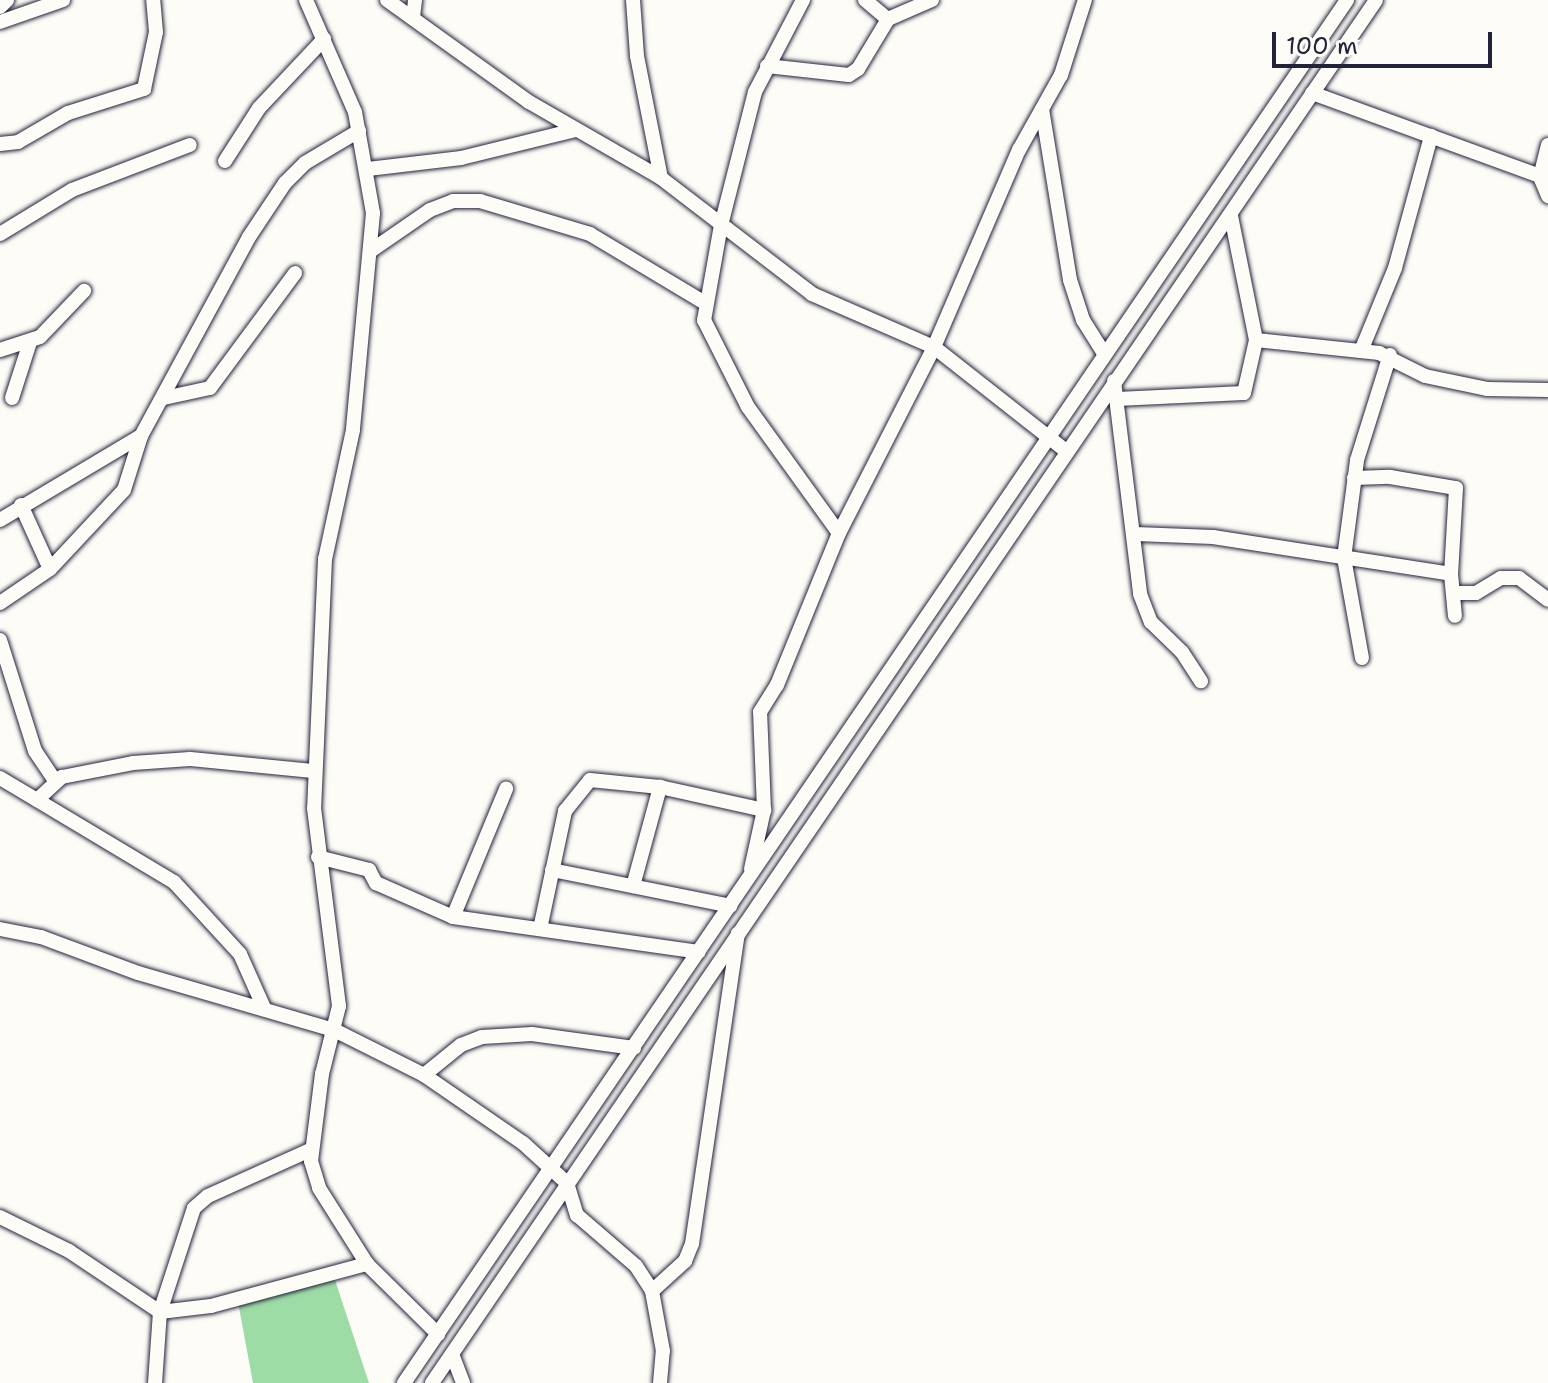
<!DOCTYPE html>
<html>
<head>
<meta charset="utf-8">
<style>
  body { margin:0 }
  #map { position:relative; width:1548px; height:1383px; overflow:hidden; background:#fdfcf7; font-family:"Shantell Sans",sans-serif }
  div>[style] { position:absolute }
  .green>* { inset:0; background:#9ddca5 }
  .roads { filter:drop-shadow(0 0 2px #22223b) drop-shadow(0 0 2px #22223b) }
  .minor>* { height:14px; margin:-7px; padding:0 7px; transform-origin:7px; border-radius:7px; background:#fdfcf7 }
  span { translate:-50% -50%; white-space:nowrap; text-align:center; line-height:1.15; -webkit-text-stroke:6px #fdfcf7; paint-order:stroke }
  .scale { position:absolute; left:1272px; top:32px; width:220px; height:36px; box-sizing:border-box; border:4px solid #22223b; border-top:0; padding-left:10px; font-size:24px; line-height:28px; white-space:nowrap; color:#22223b; -webkit-text-stroke:6px #fdfcf7; paint-order:stroke }
</style>
</head>
<body>
<div id="map">
  <div class="green">
    <div style="clip-path:polygon(334px 1277px,369px 1383px,253px 1383px,238px 1302px)"></div>
  </div>
  <div class="roads">
    <div class="minor">
      <div style="left:306px;top:0;width:122px;rotate:66.4deg"></div>
      <div style="left:355px;top:112px;width:103px;rotate:79.9deg"></div>
      <div style="left:373px;top:213px;width:218px;rotate:95.3deg"></div>
      <div style="left:353px;top:430px;width:132px;rotate:102.2deg"></div>
      <div style="left:325px;top:559px;width:249px;rotate:92.5deg"></div>
      <div style="left:314px;top:808px;width:200px;rotate:82.8deg"></div>
      <div style="left:339px;top:1006px;width:70px;rotate:104deg"></div>
      <div style="left:322px;top:1074px;width:88px;rotate:97.2deg"></div>
      <div style="left:311px;top:1161px;width:28px;rotate:73deg"></div>
      <div style="left:319px;top:1188px;width:90px;rotate:57.7deg"></div>
      <div style="left:367px;top:1264px;width:100px;rotate:44.6deg"></div>
      <div style="left:387px;top:0;width:175px;rotate:35.7deg"></div>
      <div style="left:529px;top:102px;width:152px;rotate:29.9deg"></div>
      <div style="left:661px;top:178px;width:190px;rotate:37.5deg"></div>
      <div style="left:812px;top:294px;width:133px;rotate:23.5deg"></div>
      <div style="left:934px;top:347px;width:168px;rotate:38.2deg"></div>
      <div style="left:633px;top:0;width:56px;rotate:85.9deg"></div>
      <div style="left:637px;top:56px;width:124px;rotate:78.9deg"></div>
      <div style="left:803px;top:0;width:104px;rotate:117.6deg"></div>
      <div style="left:755px;top:92px;width:137px;rotate:104.3deg"></div>
      <div style="left:721px;top:225px;width:97px;rotate:100.1deg"></div>
      <div style="left:704px;top:320px;width:97px;rotate:63.2deg"></div>
      <div style="left:748px;top:407px;width:155px;rotate:54.2deg"></div>
      <div style="left:865px;top:0;width:30px;rotate:40deg"></div>
      <div style="left:0;top:7px;width:10px;rotate:-45deg"></div>
      <div style="left:413px;top:17px;width:17px;rotate:-83deg"></div>
      <div style="left:0;top:22px;width:67px;rotate:-19.2deg"></div>
      <div style="left:767px;top:66px;width:82px;rotate:6.3deg"></div>
      <div style="left:849px;top:75px;width:11px;rotate:-34deg"></div>
      <div style="left:858px;top:69px;width:58px;rotate:-59deg"></div>
      <div style="left:888px;top:19px;width:48px;rotate:-23.4deg"></div>
      <div style="left:1312px;top:93px;width:251px;rotate:20deg"></div>
      <div style="left:1042px;top:109px;width:173px;rotate:80.7deg"></div>
      <div style="left:1070px;top:280px;width:42px;rotate:72deg"></div>
      <div style="left:1083px;top:320px;width:41px;rotate:57.8deg"></div>
      <div style="left:0;top:144px;width:18px;rotate:-6deg"></div>
      <div style="left:18px;top:142px;width:58px;rotate:-30.1deg"></div>
      <div style="left:68px;top:113px;width:80px;rotate:-17.5deg"></div>
      <div style="left:144px;top:89px;width:58px;rotate:-78.1deg"></div>
      <div style="left:156px;top:32px;width:32px;rotate:-95deg"></div>
      <div style="left:1548px;top:145px;width:33px;rotate:104deg"></div>
      <div style="left:1540px;top:177px;width:21px;rotate:67deg"></div>
      <div style="left:225px;top:161px;width:63px;rotate:-57.3deg"></div>
      <div style="left:259px;top:108px;width:95px;rotate:-46.7deg"></div>
      <div style="left:368px;top:169px;width:94px;rotate:-6.7deg"></div>
      <div style="left:461px;top:158px;width:117px;rotate:-13.8deg"></div>
      <div style="left:0;top:234px;width:84px;rotate:-31.4deg"></div>
      <div style="left:72px;top:190px;width:126px;rotate:-20.9deg"></div>
      <div style="left:372px;top:250px;width:70px;rotate:-34.6deg"></div>
      <div style="left:430px;top:210px;width:25px;rotate:-21deg"></div>
      <div style="left:453px;top:201px;width:27px"></div>
      <div style="left:480px;top:201px;width:115px;rotate:16.7deg"></div>
      <div style="left:590px;top:234px;width:132px;rotate:31deg"></div>
      <div style="left:1256px;top:340px;width:124px;rotate:6deg"></div>
      <div style="left:1379px;top:353px;width:51px;rotate:26.6deg"></div>
      <div style="left:1425px;top:376px;width:63px;rotate:11.8deg"></div>
      <div style="left:1487px;top:389px;width:61px;rotate:0.9deg"></div>
      <div style="left:0;top:350px;width:42px;rotate:-18deg"></div>
      <div style="left:40px;top:337px;width:64px;rotate:-46.3deg"></div>
      <div style="left:1361px;top:351px;width:90px;rotate:-67.7deg"></div>
      <div style="left:1395px;top:268px;width:137px;rotate:-74.7deg"></div>
      <div style="left:1114px;top:381px;width:215px;rotate:83deg"></div>
      <div style="left:1140px;top:594px;width:30px;rotate:69deg"></div>
      <div style="left:1151px;top:622px;width:43px;rotate:44.1deg"></div>
      <div style="left:1182px;top:652px;width:35px;rotate:57deg"></div>
      <div style="left:12px;top:398px;width:59px;rotate:-72.2deg"></div>
      <div style="left:164px;top:398px;width:47px;rotate:-12.3deg"></div>
      <div style="left:210px;top:388px;width:143px;rotate:-53.5deg"></div>
      <div style="left:1117px;top:399px;width:127px;rotate:-2.7deg"></div>
      <div style="left:1244px;top:393px;width:54px;rotate:-77.2deg"></div>
      <div style="left:1256px;top:340px;width:126px;rotate:-101.4deg"></div>
      <div style="left:1354px;top:478px;width:36px;rotate:-2deg"></div>
      <div style="left:1390px;top:477px;width:67px;rotate:9.5deg"></div>
      <div style="left:1456px;top:488px;width:86px;rotate:93.3deg"></div>
      <div style="left:1451px;top:574px;width:42px;rotate:84.6deg"></div>
      <div style="left:21px;top:505px;width:70px;rotate:65.6deg"></div>
      <div style="left:0;top:520px;width:164px;rotate:-30.8deg"></div>
      <div style="left:141px;top:436px;width:226px;rotate:-61.5deg"></div>
      <div style="left:249px;top:237px;width:65px;rotate:-56.3deg"></div>
      <div style="left:285px;top:183px;width:28px;rotate:-45deg"></div>
      <div style="left:305px;top:163px;width:63px;rotate:-30.7deg"></div>
      <div style="left:1136px;top:534px;width:77px;rotate:2.2deg"></div>
      <div style="left:1213px;top:537px;width:241px;rotate:8.8deg"></div>
      <div style="left:1453px;top:593px;width:23px"></div>
      <div style="left:1476px;top:593px;width:29px;rotate:-31deg"></div>
      <div style="left:1501px;top:578px;width:18px"></div>
      <div style="left:1519px;top:578px;width:36px;rotate:37deg"></div>
      <div style="left:0;top:603px;width:60px;rotate:-34.2deg"></div>
      <div style="left:50px;top:569px;width:108px;rotate:-46.9deg"></div>
      <div style="left:124px;top:490px;width:57px;rotate:-72.5deg"></div>
      <div style="left:0;top:640px;width:116px;rotate:72.5deg"></div>
      <div style="left:35px;top:751px;width:36px;rotate:56deg"></div>
      <div style="left:1362px;top:658px;width:102px;rotate:-100.2deg"></div>
      <div style="left:1344px;top:558px;width:99px;rotate:-82.4deg"></div>
      <div style="left:1357px;top:460px;width:110px;rotate:-72.6deg"></div>
      <div style="left:0;top:778px;width:43px;rotate:30.7deg"></div>
      <div style="left:37px;top:800px;width:34px;rotate:-43deg"></div>
      <div style="left:62px;top:777px;width:72px;rotate:-11.2deg"></div>
      <div style="left:133px;top:763px;width:57px;rotate:-4deg"></div>
      <div style="left:190px;top:759px;width:124px;rotate:5.6deg"></div>
      <div style="left:37px;top:800px;width:160px;rotate:30.9deg"></div>
      <div style="left:174px;top:882px;width:98px;rotate:47.5deg"></div>
      <div style="left:240px;top:954px;width:59px;rotate:66deg"></div>
      <div style="left:318px;top:857px;width:53px;rotate:14.3deg"></div>
      <div style="left:369px;top:870px;width:15px;rotate:62deg"></div>
      <div style="left:376px;top:883px;width:84px;rotate:23.8deg"></div>
      <div style="left:453px;top:917px;width:139px;rotate:-67.5deg"></div>
      <div style="left:751px;top:869px;width:60px;rotate:-77.6deg"></div>
      <div style="left:764px;top:810px;width:98px;rotate:-92.3deg"></div>
      <div style="left:760px;top:712px;width:32px;rotate:-58deg"></div>
      <div style="left:777px;top:685px;width:164px;rotate:-67.8deg"></div>
      <div style="left:839px;top:533px;width:209px;rotate:-62.9deg"></div>
      <div style="left:934px;top:347px;width:215px;rotate:-66.7deg"></div>
      <div style="left:1019px;top:150px;width:86px;rotate:-60.8deg"></div>
      <div style="left:1061px;top:75px;width:79px;rotate:-72.3deg"></div>
      <div style="left:552px;top:870px;width:182px;rotate:11.4deg"></div>
      <div style="left:633px;top:886px;width:103px;rotate:-74.7deg"></div>
      <div style="left:453px;top:917px;width:248px;rotate:8.1deg"></div>
      <div style="left:0;top:929px;width:42px;rotate:11deg"></div>
      <div style="left:41px;top:937px;width:103px;rotate:20.4deg"></div>
      <div style="left:138px;top:973px;width:204px;rotate:16.2deg"></div>
      <div style="left:334px;top:1030px;width:101px;rotate:26.6deg"></div>
      <div style="left:424px;top:1075px;width:120px;rotate:34.5deg"></div>
      <div style="left:523px;top:1143px;width:59px;rotate:42.3deg"></div>
      <div style="left:567px;top:1183px;width:34px;rotate:73deg"></div>
      <div style="left:577px;top:1215px;width:78px;rotate:40.8deg"></div>
      <div style="left:636px;top:1266px;width:30px;rotate:57deg"></div>
      <div style="left:540px;top:929px;width:121px;rotate:-78deg"></div>
      <div style="left:565px;top:811px;width:40px;rotate:-51deg"></div>
      <div style="left:590px;top:780px;width:70px;rotate:5.7deg"></div>
      <div style="left:660px;top:787px;width:107px;rotate:12.5deg"></div>
      <div style="left:424px;top:1075px;width:48px;rotate:-39deg"></div>
      <div style="left:461px;top:1045px;width:22px;rotate:-21deg"></div>
      <div style="left:482px;top:1037px;width:50px;rotate:-3.4deg"></div>
      <div style="left:532px;top:1034px;width:103px;rotate:7.8deg"></div>
      <div style="left:0;top:1217px;width:77px;rotate:26.2deg"></div>
      <div style="left:69px;top:1251px;width:110px;rotate:33.8deg"></div>
      <div style="left:160px;top:1312px;width:51px;rotate:-6.7deg"></div>
      <div style="left:211px;top:1306px;width:162px;rotate:-15.1deg"></div>
      <div style="left:452px;top:1354px;width:31px;rotate:69deg"></div>
      <div style="left:155px;top:1383px;width:71px;rotate:-86deg"></div>
      <div style="left:160px;top:1312px;width:109px;rotate:-71.9deg"></div>
      <div style="left:194px;top:1208px;width:18px;rotate:-41deg"></div>
      <div style="left:208px;top:1196px;width:112px;rotate:-24.3deg"></div>
      <div style="left:404px;top:1383px;width:1674px;rotate:-55.71deg"></div>
      <div style="left:432px;top:1383px;width:1674px;rotate:-55.68deg"></div>
      <div style="left:660px;top:1383px;width:32px;rotate:-85deg"></div>
      <div style="left:663px;top:1351px;width:61px;rotate:-100.4deg"></div>
      <div style="left:652px;top:1291px;width:45px;rotate:-42.3deg"></div>
      <div style="left:685px;top:1261px;width:18px;rotate:-68deg"></div>
      <div style="left:692px;top:1244px;width:314px;rotate:-81.6deg"></div>
    </div>
  </div>
  <div class="scale">100 m</div>
</div>
</body>
</html>
